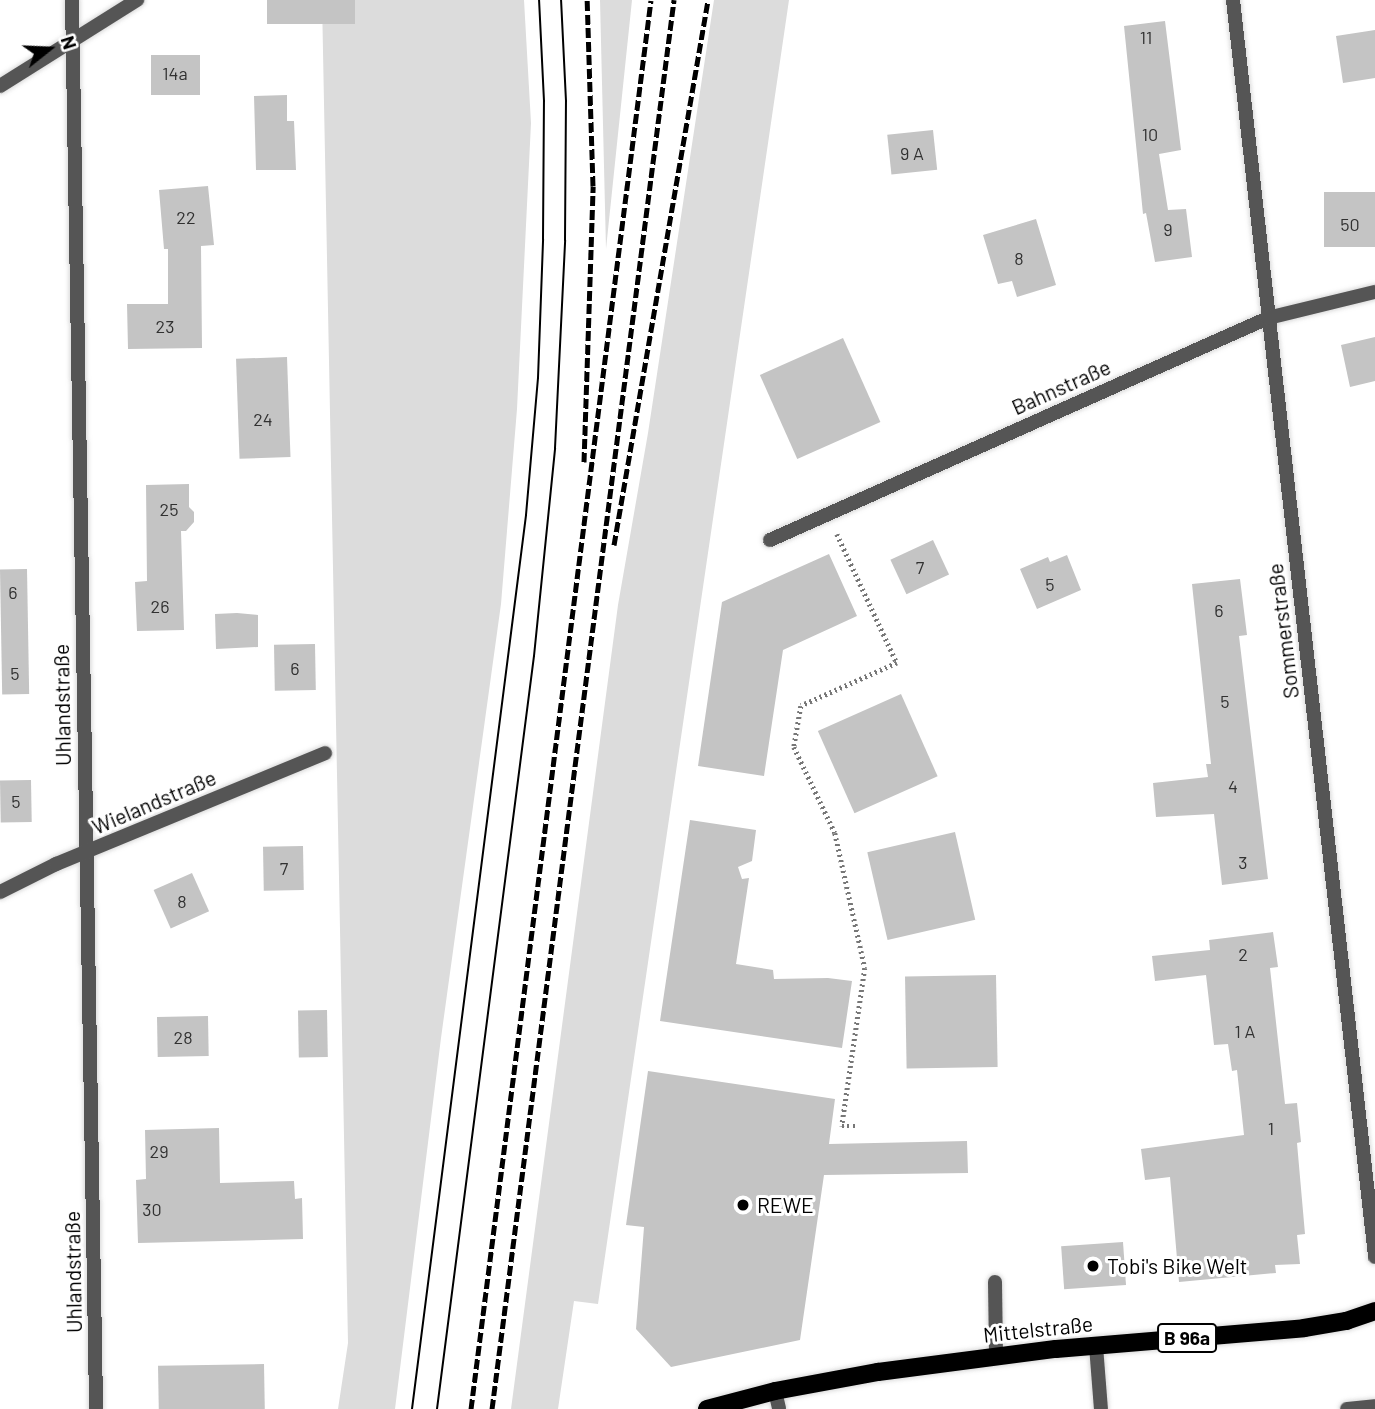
<!DOCTYPE html>
<html>
<head>
<meta charset="utf-8">
<style>
  body { margin:0 }
  #map { position:relative; width:1375px; height:1409px; overflow:hidden; background:#fff; font-family:Barlow,sans-serif }
  div>[style] { position:absolute }
  .green>* { inset:0; background:#dcdcdc }
  .building>* { inset:0; background:#c4c4c4; transform-origin:0 0 }
  .path>* { height:4.5px; margin-top:-2.25px; transform-origin:0; background:repeating-linear-gradient(90deg,#777 0 2px,transparent 0 5.5px) }
  .roads { filter:drop-shadow(0 0 2px #dbdbdb) drop-shadow(0 0 2px #dbdbdb) }
  .lane>* { height:14px; margin:-7px; padding:0 7px; transform-origin:7px; border-radius:7px; background:#555 }
  .street>* { height:14px; margin:-7px; padding:0 7px; transform-origin:7px; border-radius:7px; background:#555 }
  .primary>* { height:18px; margin:-9px; padding:0 9px; transform-origin:9px; border-radius:9px; background:#000 }
  .tram>* { height:2px; margin:-1px; padding:0 1px; transform-origin:1px; border-radius:1px; background:#000 }
  .rail>* { height:5px; margin-top:-2.5px; transform-origin:0; background:repeating-linear-gradient(90deg,#000 0 10px,transparent 0 13.5px) }
  .dots>* { width:19px; height:19px; translate:-50% -50%; box-sizing:border-box; border:4px solid #fff; border-radius:50% }
  span { translate:-50% -50%; white-space:nowrap; text-align:center; line-height:1.15; -webkit-text-stroke:6px #fff; paint-order:stroke }
  .number-label { font-size:18px; color:#313131 }
  .number-label span { -webkit-text-stroke-width:0 }
  .shield-label span { padding:2px 5px; background:#fff; border:2px solid; border-radius:5px; -webkit-text-stroke-width:0 }
  .shield-label { font-size:19px; color:#000; font-weight:700 }
  .street-label { font-size:21px; color:#000 }
  .poi-label { font-size:21px; color:#000 }
  .left { translate:0 -50%; text-align:left }
  .north { position:absolute; left:14px; top:14px; width:70px; height:70px; -webkit-text-stroke:5px #fff; paint-order:stroke; rotate:72deg; font-size:19px; font-weight:700; line-height:28px; text-align:center; color:#000 }
  .north::after { content:''; display:block; margin:auto; width:24px; height:32px; background:#000; clip-path:polygon(50% 0,100% 100%,50% 72%,0 100%) }
</style>
</head>
<body>
<div id="map">
  <div class="green">
    <div style="clip-path:polygon(322px 0,524px 0,531px 123px,517px 409px,501px 604px,441px 1038px,395px 1409px,338px 1409px,348px 1343px)"></div>
    <div style="clip-path:polygon(600px 0,632px 0,606px 249px)"></div>
    <div style="clip-path:polygon(714px 0,789px 0,598px 1304px,574px 1301px,558px 1409px,511px 1409px,618px 605px,648px 433px)"></div>
  </div>
  <div class="building">
    <div style="left:267px;top:0;width:88px;height:24px"></div>
    <div style="clip-path:polygon(1165px 21px,1181px 150px,1159px 154px,1168px 210px,1186px 209px,1192px 257px,1155px 262px,1146px 213px,1143px 214px,1124px 26px)"></div>
    <div style="clip-path:polygon(1375px 30px,1375px 78px,1343px 83px,1336px 36px)"></div>
    <div style="left:200px;top:55px;width:40px;height:49px;rotate:90deg"></div>
    <div style="clip-path:polygon(287px 95px,287px 121px,294px 121px,296px 170px,256px 170px,254px 96px)"></div>
    <div style="left:933px;top:130px;width:40px;height:46px;rotate:84deg"></div>
    <div style="clip-path:polygon(208px 186px,214px 245px,201px 246px,202px 348px,128px 349px,127px 304px,168px 304px,168px 249px,164px 249px,159px 190px)"></div>
    <div style="left:1375px;top:192px;width:55px;height:51px;rotate:90deg"></div>
    <div style="clip-path:polygon(1036px 219px,1056px 285px,1017px 297px,1012px 281px,998px 284px,983px 235px)"></div>
    <div style="clip-path:polygon(1375px 337px,1375px 381px,1350px 387px,1341px 345px)"></div>
    <div style="left:843px;top:338px;width:92px;height:91px;rotate:66deg"></div>
    <div style="left:287px;top:357px;width:100px;height:51px;rotate:88deg"></div>
    <div style="clip-path:polygon(189px 484px,189px 507px,194px 512px,194px 522px,186px 531px,181px 531px,184px 630px,137px 631px,135px 582px,147px 581px,146px 485px)"></div>
    <div style="left:933px;top:540px;width:38px;height:47px;rotate:65deg"></div>
    <div style="clip-path:polygon(829px 554px,857px 616px,783px 650px,764px 776px,698px 766px,722px 602px)"></div>
    <div style="clip-path:polygon(1067px 555px,1081px 590px,1037px 609px,1020px 569px,1048px 557px,1050px 562px)"></div>
    <div style="left:27px;top:569px;width:125px;height:27px;rotate:89deg"></div>
    <div style="clip-path:polygon(1240px 579px,1247px 635px,1239px 636px,1268px 879px,1222px 885px,1214px 814px,1156px 817px,1153px 783px,1208px 777px,1206px 764px,1211px 764px,1192px 584px)"></div>
    <div style="clip-path:polygon(237px 613px,258px 615px,258px 647px,216px 649px,215px 614px)"></div>
    <div style="left:315px;top:644px;width:46px;height:41px;rotate:89deg"></div>
    <div style="left:901px;top:694px;width:90px;height:91px;rotate:66deg"></div>
    <div style="left:31px;top:780px;width:42px;height:31px;rotate:89deg"></div>
    <div style="clip-path:polygon(690px 820px,756px 830px,752px 861px,738px 867px,742px 879px,749px 878px,736px 964px,773px 970px,774px 979px,828px 978px,852px 981px,842px 1048px,660px 1021px)"></div>
    <div style="left:955px;top:832px;width:90px;height:90px;rotate:77deg"></div>
    <div style="left:303px;top:846px;width:44px;height:40px;rotate:89deg"></div>
    <div style="left:192px;top:873px;width:42px;height:42px;rotate:66deg"></div>
    <div style="clip-path:polygon(1273px 932px,1278px 967px,1270px 968px,1285px 1104px,1297px 1103px,1301px 1142px,1297px 1143px,1305px 1234px,1297px 1235px,1300px 1264px,1275px 1265px,1276px 1273px,1179px 1282px,1170px 1177px,1145px 1180px,1141px 1149px,1244px 1135px,1237px 1070px,1232px 1071px,1228px 1044px,1214px 1045px,1206px 975px,1155px 981px,1152px 956px,1210px 950px,1209px 940px)"></div>
    <div style="left:996px;top:975px;width:92px;height:91px;rotate:89deg"></div>
    <div style="left:327px;top:1010px;width:47px;height:29px;rotate:89deg"></div>
    <div style="left:208px;top:1016px;width:40px;height:51px;rotate:89deg"></div>
    <div style="clip-path:polygon(648px 1071px,835px 1099px,829px 1144px,967px 1141px,968px 1173px,824px 1175px,800px 1340px,671px 1367px,636px 1329px,644px 1227px,626px 1225px)"></div>
    <div style="clip-path:polygon(219px 1128px,220px 1183px,294px 1181px,295px 1199px,302px 1198px,303px 1239px,138px 1243px,136px 1180px,146px 1179px,145px 1130px)"></div>
    <div style="left:1123px;top:1242px;width:43px;height:62px;rotate:86deg"></div>
    <div style="left:264px;top:1364px;width:45px;height:106px;rotate:89deg"></div>
  </div>
  <div class="path">
    <div style="left:837px;top:534px;width:142px;rotate:65.1deg"></div>
    <div style="left:897px;top:663px;width:105px;rotate:155.9deg"></div>
    <div style="left:801px;top:706px;width:42px;rotate:99.7deg"></div>
    <div style="left:794px;top:747px;width:95px;rotate:64.5deg"></div>
    <div style="left:835px;top:833px;width:138px;rotate:77.5deg"></div>
    <div style="left:865px;top:968px;width:160px;rotate:98.3deg"></div>
    <div style="left:842px;top:1126px;width:15px"></div>
  </div>
  <div class="roads">
    <div class="lane">
      <div style="left:995px;top:1282px;width:74px;rotate:89.2deg"></div>
      <div style="left:1096px;top:1346px;width:63px;rotate:85.5deg"></div>
      <div style="left:1347px;top:1409px;width:28px;rotate:-6deg"></div>
    </div>
    <div class="street">
      <div style="left:72px;top:0;width:1409px;rotate:89.02deg"></div>
      <div style="left:1233px;top:0;width:1265px;rotate:83.55deg"></div>
      <div style="left:0;top:86px;width:162px;rotate:-32.1deg"></div>
      <div style="left:770px;top:540px;width:545px;rotate:-24.03deg"></div>
      <div style="left:1268px;top:318px;width:110px;rotate:-13.7deg"></div>
      <div style="left:0;top:892px;width:63px;rotate:-26.6deg"></div>
      <div style="left:56px;top:864px;width:291px;rotate:-22.4deg"></div>
      <div style="left:775px;top:1391px;width:18px;rotate:77deg"></div>
    </div>
    <div class="primary">
      <div style="left:707px;top:1409px;width:70px;rotate:-14.8deg"></div>
      <div style="left:775px;top:1391px;width:105px;rotate:-10.5deg"></div>
      <div style="left:878px;top:1372px;width:179px;rotate:-7.4deg"></div>
      <div style="left:1056px;top:1349px;width:249px;rotate:-4.8deg"></div>
      <div style="left:1304px;top:1328px;width:43px;rotate:-9.5deg"></div>
      <div style="left:1346px;top:1321px;width:31px;rotate:-19deg"></div>
    </div>
  </div>
  <div class="tram">
    <div style="left:412px;top:1409px;width:901px;rotate:-82.73deg"></div>
    <div style="left:526px;top:515px;width:138px;rotate:-85deg"></div>
    <div style="left:538px;top:378px;width:139px;rotate:-87.9deg"></div>
    <div style="left:543px;top:239px;width:138px;rotate:-89.6deg"></div>
    <div style="left:544px;top:101px;width:101px;rotate:-92.8deg"></div>
    <div style="left:437px;top:1409px;width:759px;rotate:-82.66deg"></div>
    <div style="left:534px;top:656px;width:209px;rotate:-84.2deg"></div>
    <div style="left:555px;top:448px;width:208px;rotate:-87.2deg"></div>
    <div style="left:565px;top:240px;width:139px;rotate:-89.6deg"></div>
    <div style="left:566px;top:101px;width:101px;rotate:-92.8deg"></div>
  </div>
  <div class="rail">
    <div style="left:584px;top:462px;width:276px;rotate:-88.1deg"></div>
    <div style="left:593px;top:186px;width:186px;rotate:-91.8deg"></div>
    <div style="left:614px;top:545px;width:553px;rotate:-80.21deg"></div>
    <div style="left:471px;top:1409px;width:1420px;rotate:-82.72deg"></div>
    <div style="left:492px;top:1409px;width:1421px;rotate:-82.64deg"></div>
  </div>
  <div class="dots">
    <div style="left:743px;top:1205px;background:#000"></div>
    <div style="left:1093px;top:1266px;background:#000"></div>
  </div>
  <div class="number-label">
    <span style="left:1146px;top:37px">11</span>
    <span style="left:175px;top:73px">14a</span>
    <span style="left:1150px;top:134px">10</span>
    <span style="left:912px;top:153px">9 A</span>
    <span style="left:186px;top:217px">22</span>
    <span style="left:1350px;top:224px">50</span>
    <span style="left:1168px;top:229px">9</span>
    <span style="left:1019px;top:258px">8</span>
    <span style="left:165px;top:326px">23</span>
    <span style="left:263px;top:419px">24</span>
    <span style="left:169px;top:509px">25</span>
    <span style="left:920px;top:567px">7</span>
    <span style="left:1050px;top:584px">5</span>
    <span style="left:13px;top:592px">6</span>
    <span style="left:160px;top:606px">26</span>
    <span style="left:1219px;top:610px">6</span>
    <span style="left:295px;top:668px">6</span>
    <span style="left:15px;top:673px">5</span>
    <span style="left:1225px;top:701px">5</span>
    <span style="left:1233px;top:786px">4</span>
    <span style="left:16px;top:801px">5</span>
    <span style="left:1243px;top:862px">3</span>
    <span style="left:284px;top:868px">7</span>
    <span style="left:182px;top:901px">8</span>
    <span style="left:1243px;top:954px">2</span>
    <span style="left:1245px;top:1031px">1 A</span>
    <span style="left:183px;top:1037px">28</span>
    <span style="left:1271px;top:1128px">1</span>
    <span style="left:159px;top:1151px">29</span>
    <span style="left:152px;top:1209px">30</span>
  </div>
  <div class="shield-label">
    <span style="left:1187px;top:1338px">B 96a</span>
  </div>
  <div class="street-label">
    <span style="left:1061px;top:387px;rotate:-24deg">Bahnstraße</span>
    <span style="left:1283px;top:631px;rotate:-97deg">Sommerstraße</span>
    <span style="left:62px;top:705px;rotate:-91deg">Uhlandstraße</span>
    <span style="left:154px;top:802px;rotate:-23deg">Wielandstraße</span>
    <span style="left:73px;top:1272px;rotate:-91deg">Uhlandstraße</span>
    <span style="left:1038px;top:1329px;rotate:-6deg">Mittelstraße</span>
  </div>
  <div class="poi-label">
    <span class="left" style="left:757px;top:1205px">REWE</span>
    <span class="left" style="left:1107px;top:1266px">Tobi's Bike Welt</span>
  </div>
  <div class="north">N</div>
</div>
</body>
</html>
